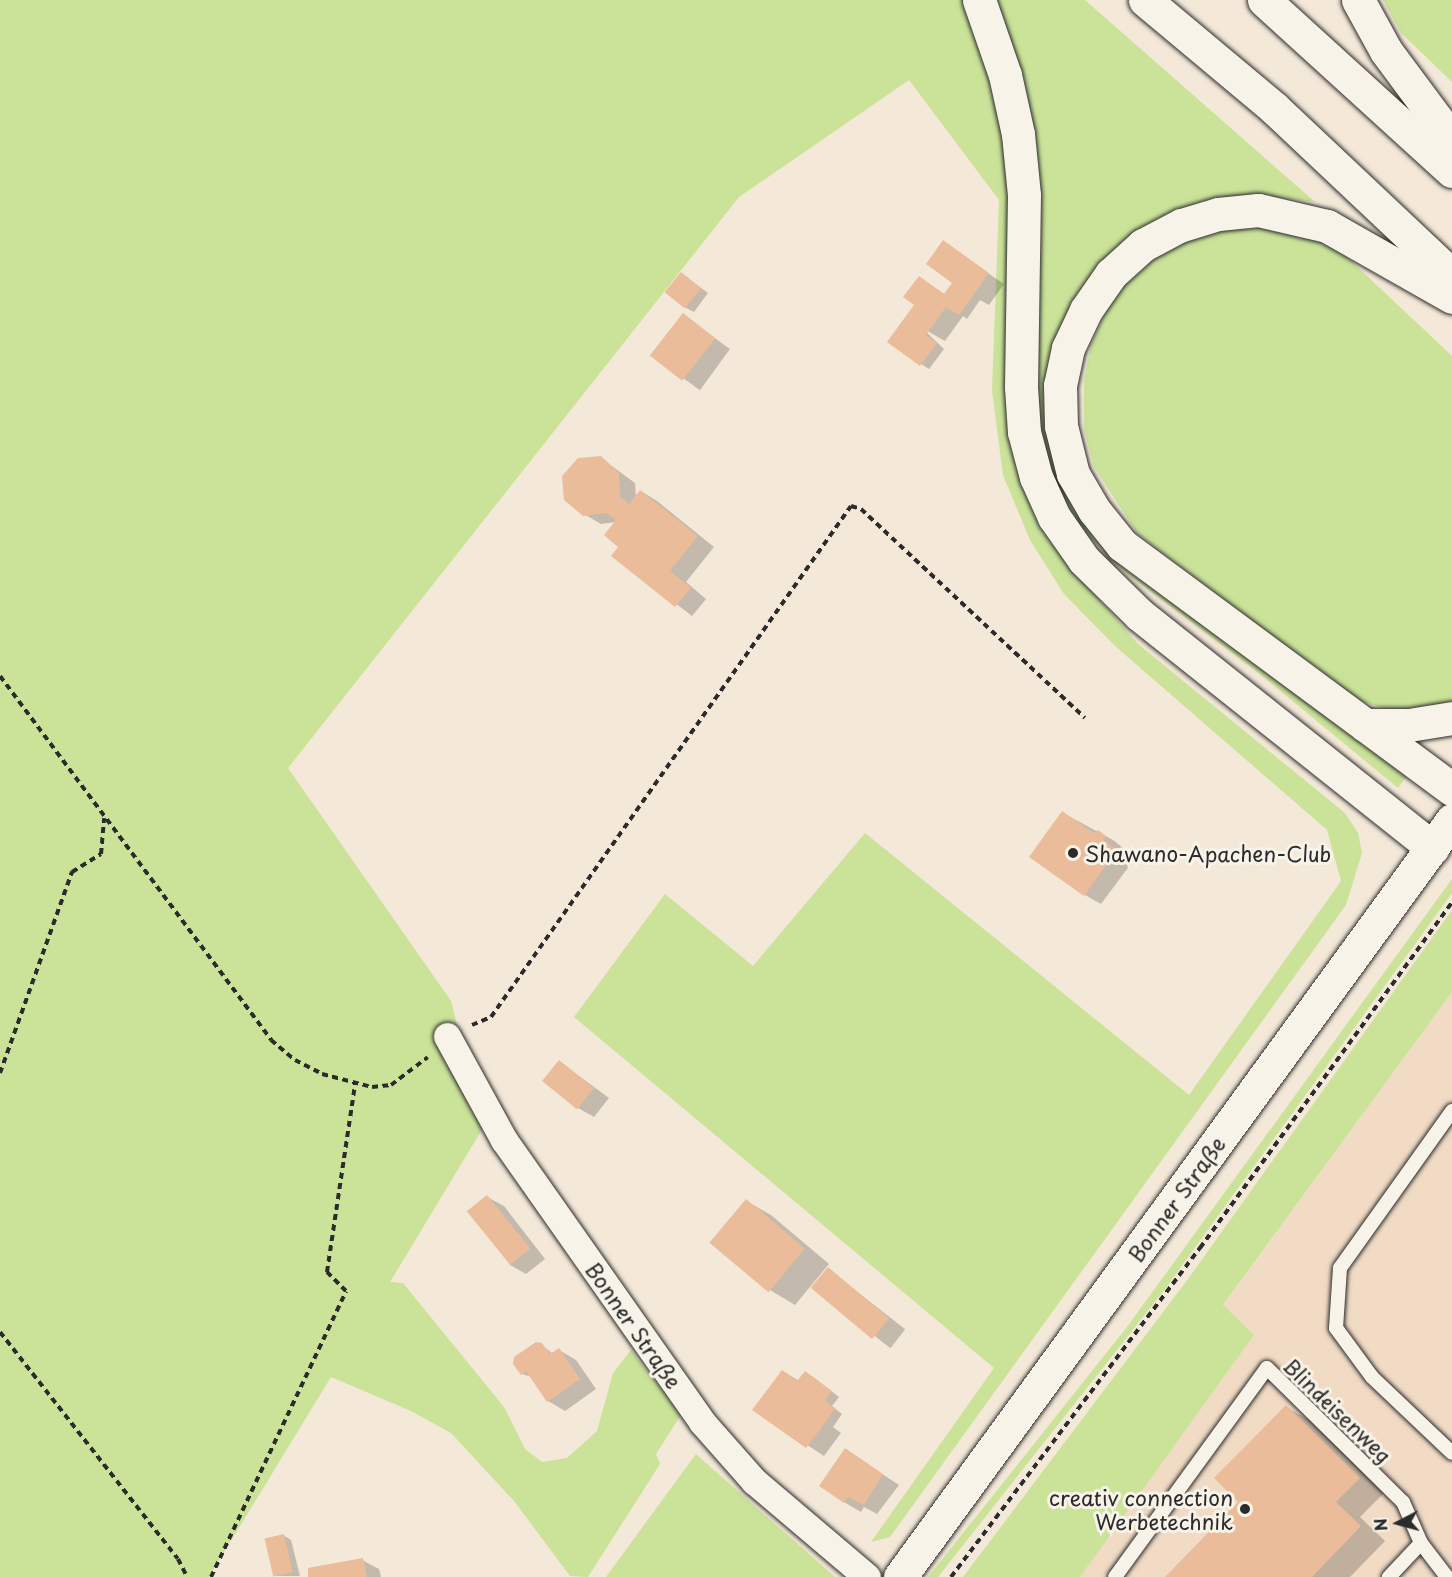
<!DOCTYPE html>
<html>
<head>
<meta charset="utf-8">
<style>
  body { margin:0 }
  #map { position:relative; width:1452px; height:1577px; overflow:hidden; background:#f4e8d8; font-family:"Playpen Sans",sans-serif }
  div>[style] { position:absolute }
  .built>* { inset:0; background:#f1dbc5 }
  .green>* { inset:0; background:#cae399 }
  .shadow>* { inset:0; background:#0003; transform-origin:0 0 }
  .building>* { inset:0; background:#eabc9a; transform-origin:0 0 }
  .path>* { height:4px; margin-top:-2px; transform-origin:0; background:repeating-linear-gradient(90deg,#2b2b2b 0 6px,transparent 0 10.5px) }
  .roads { filter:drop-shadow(0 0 2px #2b2b2b) drop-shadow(0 0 2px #2b2b2b) }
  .service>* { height:14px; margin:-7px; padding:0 7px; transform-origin:7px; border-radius:7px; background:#f7f3e8 }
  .minor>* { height:27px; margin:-13.5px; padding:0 13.5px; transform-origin:13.5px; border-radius:13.5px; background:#f7f3e8 }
  .primary>* { height:33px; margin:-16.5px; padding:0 16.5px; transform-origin:16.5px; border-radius:16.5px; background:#f7f3e8 }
  .motorway>* { height:33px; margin:-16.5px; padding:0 16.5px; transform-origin:16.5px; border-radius:16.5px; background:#f7f3e8 }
  .dots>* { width:16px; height:16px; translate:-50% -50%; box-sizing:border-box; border:3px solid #f7f3e8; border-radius:50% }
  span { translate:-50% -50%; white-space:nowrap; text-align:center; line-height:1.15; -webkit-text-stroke:6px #f7f3e8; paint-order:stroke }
  .poi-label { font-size:21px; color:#2b2b2b }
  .left { translate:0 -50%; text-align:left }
  .right { translate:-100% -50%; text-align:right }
  .street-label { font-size:21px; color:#2b2b2b }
  .north { position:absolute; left:1368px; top:1493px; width:60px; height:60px; -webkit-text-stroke:4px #f7f3e8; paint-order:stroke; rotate:264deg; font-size:16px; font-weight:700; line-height:24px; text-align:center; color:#2b2b2b }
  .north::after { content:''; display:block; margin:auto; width:21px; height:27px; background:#2b2b2b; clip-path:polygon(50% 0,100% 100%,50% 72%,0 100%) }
</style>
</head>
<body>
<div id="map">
  <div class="built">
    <div style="clip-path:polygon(1452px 992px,1452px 1577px,1080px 1577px,1253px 1336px,1223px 1306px)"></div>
  </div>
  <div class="green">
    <div style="clip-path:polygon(0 0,963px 0,978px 38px,1000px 121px,1011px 199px,1007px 312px,1074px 571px,1138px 644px,1345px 813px,1358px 833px,1362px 853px,1346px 905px,890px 1537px,871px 1542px,994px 1368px,574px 1017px,665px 894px,753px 966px,865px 833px,1189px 1095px,1341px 881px,1327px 830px,1115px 646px,1064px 594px,1030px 540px,1003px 475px,992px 391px,999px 200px,909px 80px,739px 197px,288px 768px,451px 1001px,483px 1128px,390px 1282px,403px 1283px,504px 1407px,525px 1449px,542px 1462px,567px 1458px,597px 1431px,613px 1373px,631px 1350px,681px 1415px,656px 1454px,660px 1464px,588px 1577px,570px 1576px,514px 1501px,451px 1433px,411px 1411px,331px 1377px,209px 1577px,0 1577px)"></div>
    <div style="clip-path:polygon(994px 0,1085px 0,1315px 202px,1258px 195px,1086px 286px,1066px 477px,1409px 773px,1398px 788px,1261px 675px,1124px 571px,1088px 536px,1066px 504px,1051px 473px,1039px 431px)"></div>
    <div style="clip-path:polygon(1383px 0,1452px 0,1452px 82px,1401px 33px)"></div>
    <div style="clip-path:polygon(1257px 223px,1330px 241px,1452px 356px,1452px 704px,1399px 712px,1363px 702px,1332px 682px,1137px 533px,1094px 467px,1084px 429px,1084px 381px,1091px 345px,1108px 307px,1139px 267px,1189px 235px)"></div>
    <div style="clip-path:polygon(1452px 879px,1452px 893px,1165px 1289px,938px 1577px,928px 1577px,1127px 1327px)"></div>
    <div style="clip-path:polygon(1452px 910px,1452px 992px,1223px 1305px,1254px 1335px,1080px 1577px,963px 1577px,1188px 1279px)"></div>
    <div style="clip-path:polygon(696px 1454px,835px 1577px,606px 1577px)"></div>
  </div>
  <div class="shadow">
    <div style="clip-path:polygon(943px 242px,1004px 284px,989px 305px,980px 300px,967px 319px,963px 316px,945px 341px,922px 328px,944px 349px,929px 369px,921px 364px,916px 305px,919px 278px,946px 295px,953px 285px)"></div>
    <div style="clip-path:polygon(682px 274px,708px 293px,694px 312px,686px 308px)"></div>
    <div style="left:683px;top:315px;width:58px;height:51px;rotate:36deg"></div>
    <div style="clip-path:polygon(601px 458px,635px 483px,636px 498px,641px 491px,657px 501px,714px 547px,686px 582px,706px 599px,692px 616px,613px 555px,625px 553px,616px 522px,601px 524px,584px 514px)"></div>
    <div style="clip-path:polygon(1063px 813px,1113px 840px,1122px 847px,1119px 851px,1133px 861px,1101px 904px,1085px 895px)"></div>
    <div style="clip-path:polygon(560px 1062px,609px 1098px,594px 1117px,578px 1108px)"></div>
    <div style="clip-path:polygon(487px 1197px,504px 1206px,545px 1259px,526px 1274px,510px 1265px)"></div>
    <div style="clip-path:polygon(746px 1201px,771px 1215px,829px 1264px,795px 1305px,770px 1290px)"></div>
    <div style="left:828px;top:1269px;width:98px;height:24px;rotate:38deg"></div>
    <div style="clip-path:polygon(542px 1345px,553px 1354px,559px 1350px,576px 1360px,596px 1389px,565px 1411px,548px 1401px,532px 1377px,522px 1374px)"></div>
    <div style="clip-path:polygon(783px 1371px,799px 1381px,813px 1377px,839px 1397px,832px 1406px,842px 1414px,833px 1427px,841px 1433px,824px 1456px,754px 1410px)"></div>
    <div style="clip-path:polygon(1286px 1407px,1311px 1421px,1384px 1493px,1360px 1517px,1385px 1541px,1350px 1577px,1167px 1577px,1240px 1502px)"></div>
    <div style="clip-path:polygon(846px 1450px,899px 1485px,877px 1514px,864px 1507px,861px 1512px,844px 1502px)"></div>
    <div style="clip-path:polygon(283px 1535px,291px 1540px,300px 1576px,274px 1576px)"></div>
    <div style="clip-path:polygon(362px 1560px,379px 1569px,381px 1577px,311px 1577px)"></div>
  </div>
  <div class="building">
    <div style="clip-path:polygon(943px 240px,989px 273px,959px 315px,946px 307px,926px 335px,937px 343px,920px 366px,887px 342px,914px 305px,903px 297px,919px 276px,944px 294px,952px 283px,926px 264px)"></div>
    <div style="left:681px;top:272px;width:26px;height:26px;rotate:39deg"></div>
    <div style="left:683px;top:313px;width:41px;height:54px;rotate:38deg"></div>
    <div style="clip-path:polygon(601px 456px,619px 473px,620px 497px,629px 504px,640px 490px,698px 536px,670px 571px,691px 588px,675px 607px,611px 556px,618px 547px,604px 535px,616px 520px,607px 513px,583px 516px,564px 500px,562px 476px,578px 458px)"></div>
    <div style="clip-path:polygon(1062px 811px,1094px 833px,1098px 830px,1106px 836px,1103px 840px,1117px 850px,1084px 896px,1029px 857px)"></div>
    <div style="left:559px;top:1060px;width:45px;height:27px;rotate:39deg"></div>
    <div style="left:487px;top:1195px;width:69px;height:26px;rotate:51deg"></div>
    <div style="left:746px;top:1199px;width:77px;height:57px;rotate:40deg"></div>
    <div style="left:828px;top:1267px;width:80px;height:27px;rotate:40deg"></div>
    <div style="clip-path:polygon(536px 1342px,542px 1343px,550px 1354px,559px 1348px,580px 1379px,547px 1402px,526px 1371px,521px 1375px,513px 1364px,514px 1357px)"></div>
    <div style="clip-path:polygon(782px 1370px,797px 1381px,805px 1371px,832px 1391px,825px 1401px,835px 1409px,806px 1448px,752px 1410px)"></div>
    <div style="clip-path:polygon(1286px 1405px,1360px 1478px,1336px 1502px,1361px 1526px,1312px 1577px,1165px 1577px,1238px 1502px,1214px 1478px)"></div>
    <div style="clip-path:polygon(845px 1448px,883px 1474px,864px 1505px,848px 1497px,844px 1503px,819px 1486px)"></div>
    <div style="left:284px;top:1534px;width:39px;height:20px;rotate:77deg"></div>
    <div style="clip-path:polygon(363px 1558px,367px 1577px,308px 1577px,308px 1568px)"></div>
  </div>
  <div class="path">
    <div style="left:0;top:676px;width:454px;rotate:53.3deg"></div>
    <div style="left:271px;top:1040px;width:31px;rotate:40deg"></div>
    <div style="left:295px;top:1060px;width:30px;rotate:27deg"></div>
    <div style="left:322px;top:1074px;width:52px;rotate:14.6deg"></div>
    <div style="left:372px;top:1087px;width:19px;rotate:-6deg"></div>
    <div style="left:391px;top:1085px;width:46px;rotate:-37.1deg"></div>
    <div style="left:472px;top:1025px;width:21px;rotate:-23deg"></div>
    <div style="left:491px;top:1017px;width:625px;rotate:-54.84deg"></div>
    <div style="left:851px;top:506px;width:10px;rotate:17deg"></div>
    <div style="left:861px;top:509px;width:306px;rotate:43deg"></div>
    <div style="left:0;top:1073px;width:214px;rotate:-70.3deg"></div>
    <div style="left:72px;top:872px;width:34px;rotate:-32deg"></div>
    <div style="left:101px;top:854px;width:36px;rotate:-85deg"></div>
    <div style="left:0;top:1332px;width:288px;rotate:51.9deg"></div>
    <div style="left:178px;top:1559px;width:20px;rotate:63deg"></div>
    <div style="left:211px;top:1577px;width:316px;rotate:-64.7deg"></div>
    <div style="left:346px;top:1291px;width:27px;rotate:-135deg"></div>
    <div style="left:327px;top:1272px;width:190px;rotate:-81.5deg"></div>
    <div style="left:951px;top:1577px;width:413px;rotate:-52.9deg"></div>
    <div style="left:1200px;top:1248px;width:428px;rotate:-53.9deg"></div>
  </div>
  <div class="roads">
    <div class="service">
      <div style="left:1452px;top:1111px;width:193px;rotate:125.5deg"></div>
      <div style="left:1340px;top:1268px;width:60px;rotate:93.8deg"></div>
      <div style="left:1336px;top:1328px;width:61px;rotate:53.7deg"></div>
      <div style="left:1372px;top:1377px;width:110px;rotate:43.5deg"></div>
      <div style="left:1421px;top:1543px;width:43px;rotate:52.6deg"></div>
      <div style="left:1115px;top:1577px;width:258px;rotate:-54deg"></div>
      <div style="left:1267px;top:1368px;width:191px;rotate:44.6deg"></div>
      <div style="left:1403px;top:1502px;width:45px;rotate:66.3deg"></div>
      <div style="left:1421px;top:1543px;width:47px;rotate:133.3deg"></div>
    </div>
    <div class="minor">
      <div style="left:447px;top:1036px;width:119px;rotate:61.3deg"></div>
      <div style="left:504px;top:1140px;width:345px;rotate:54.9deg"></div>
      <div style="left:702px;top:1422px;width:79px;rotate:48.6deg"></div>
      <div style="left:754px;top:1481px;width:148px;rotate:40.3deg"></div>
    </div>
    <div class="primary">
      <div style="left:900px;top:1577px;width:937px;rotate:-53.9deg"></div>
    </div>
    <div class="motorway">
      <div style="left:979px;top:0;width:79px;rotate:70.9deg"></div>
      <div style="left:1005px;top:75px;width:60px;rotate:77.6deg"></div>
      <div style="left:1018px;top:134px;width:61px;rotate:84.4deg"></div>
      <div style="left:1024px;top:195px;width:192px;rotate:90.9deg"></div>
      <div style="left:1021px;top:387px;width:45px;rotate:86.2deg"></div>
      <div style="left:1024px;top:432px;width:47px;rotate:75.1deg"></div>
      <div style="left:1036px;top:477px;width:44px;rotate:65.8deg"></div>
      <div style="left:1054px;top:517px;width:52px;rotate:55.1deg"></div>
      <div style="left:1084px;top:560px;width:78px;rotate:44.5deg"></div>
      <div style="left:1140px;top:615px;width:374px;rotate:38.5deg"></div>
      <div style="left:1145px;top:0;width:168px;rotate:39.9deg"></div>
      <div style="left:1274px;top:108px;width:245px;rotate:43.3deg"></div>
      <div style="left:1264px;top:0;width:254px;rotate:42.3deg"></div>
      <div style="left:1358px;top:0;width:58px;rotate:61.2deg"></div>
      <div style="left:1386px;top:51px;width:111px;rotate:53.4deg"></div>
      <div style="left:1452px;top:297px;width:144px;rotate:-150.4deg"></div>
      <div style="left:1327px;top:226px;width:71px;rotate:-166.9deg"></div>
      <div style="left:1258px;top:210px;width:40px;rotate:174.3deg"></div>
      <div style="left:1218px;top:214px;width:39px;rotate:163deg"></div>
      <div style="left:1181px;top:225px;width:43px;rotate:152.2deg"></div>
      <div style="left:1143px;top:245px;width:43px;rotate:137.8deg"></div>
      <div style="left:1111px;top:274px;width:44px;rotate:124.8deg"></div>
      <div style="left:1086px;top:310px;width:42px;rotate:115.3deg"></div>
      <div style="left:1068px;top:348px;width:38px;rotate:102deg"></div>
      <div style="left:1060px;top:385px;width:41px;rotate:88.6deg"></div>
      <div style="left:1061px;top:426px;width:49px;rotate:76deg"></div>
      <div style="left:1073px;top:474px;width:42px;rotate:59.7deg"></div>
      <div style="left:1094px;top:510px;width:45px;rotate:51.3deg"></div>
      <div style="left:1122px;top:545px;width:410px;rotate:36.5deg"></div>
      <div style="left:1365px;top:725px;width:44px"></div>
      <div style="left:1409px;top:725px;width:44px;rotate:-9.2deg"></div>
    </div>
  </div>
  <div class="dots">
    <div style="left:1073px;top:853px;background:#2b2b2b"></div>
    <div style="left:1245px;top:1509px;background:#2b2b2b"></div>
  </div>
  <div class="poi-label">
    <span class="left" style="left:1085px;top:853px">Shawano-Apachen-Club</span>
    <span class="right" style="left:1233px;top:1509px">creativ connection<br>Werbetechnik</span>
  </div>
  <div class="street-label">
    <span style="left:1176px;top:1199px;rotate:-54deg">Bonner Straße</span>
    <span style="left:634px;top:1325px;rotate:55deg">Bonner Straße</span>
    <span style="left:1338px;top:1410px;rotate:44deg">Blindeisenweg</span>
  </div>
  <div class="north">N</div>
</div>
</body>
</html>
